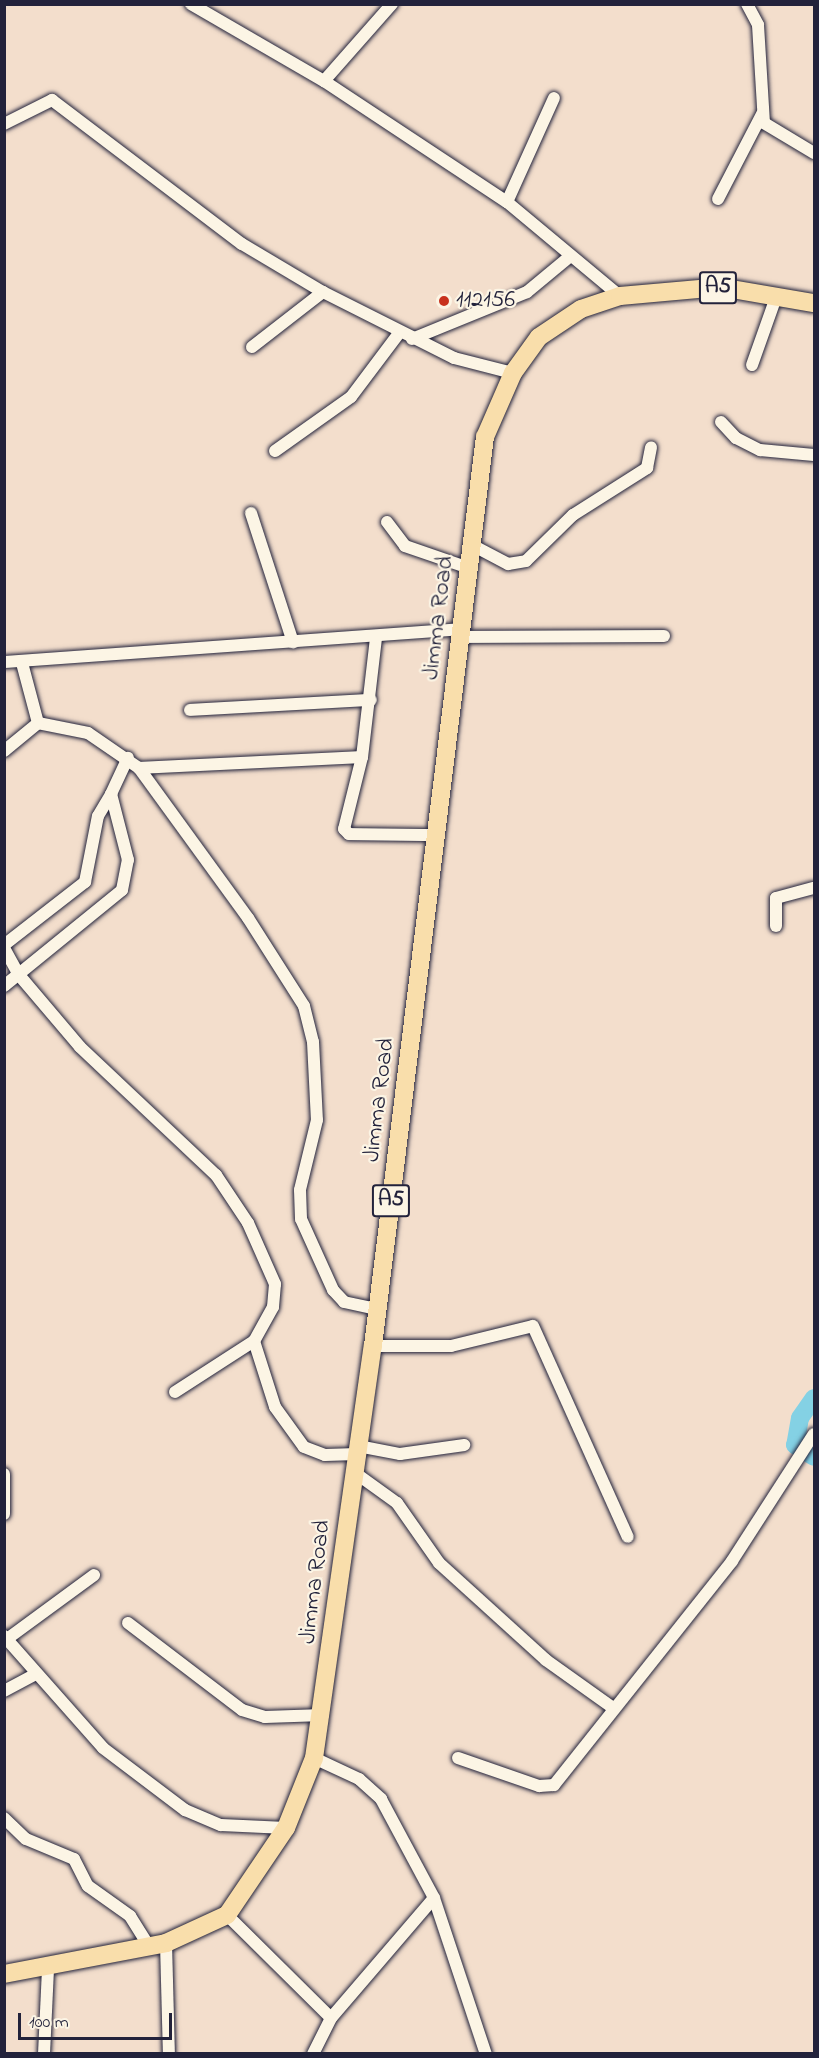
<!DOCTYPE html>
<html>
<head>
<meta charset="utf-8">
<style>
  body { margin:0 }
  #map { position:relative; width:819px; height:2058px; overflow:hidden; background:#f3decc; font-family:"Indie Flower",sans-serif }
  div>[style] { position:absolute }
  .river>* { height:18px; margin:-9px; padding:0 9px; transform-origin:9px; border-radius:9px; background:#84d1e4 }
  .roads { filter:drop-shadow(0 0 2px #22223b) drop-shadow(0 0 2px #22223b) }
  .minor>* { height:12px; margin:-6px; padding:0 6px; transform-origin:6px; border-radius:6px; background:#fcf5e5 }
  .highway>* { height:18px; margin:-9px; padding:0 9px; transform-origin:9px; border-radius:9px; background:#f9deab }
  .dots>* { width:16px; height:16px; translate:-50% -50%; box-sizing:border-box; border:3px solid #fcf5e5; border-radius:50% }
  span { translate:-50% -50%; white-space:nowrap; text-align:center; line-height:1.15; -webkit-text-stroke:4.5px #fcf5e5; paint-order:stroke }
  .shield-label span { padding:2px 4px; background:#fcf5e5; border:2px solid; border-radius:4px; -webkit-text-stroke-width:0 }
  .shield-label { font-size:22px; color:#22223b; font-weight:700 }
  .poi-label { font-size:24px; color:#22223b }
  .left { translate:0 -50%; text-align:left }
  .street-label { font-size:24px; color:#22223b }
  .frame { position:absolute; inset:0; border:6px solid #22223b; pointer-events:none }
  .scale { position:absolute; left:18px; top:2013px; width:154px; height:27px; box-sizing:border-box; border:3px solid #22223b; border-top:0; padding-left:8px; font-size:18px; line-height:21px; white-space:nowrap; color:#22223b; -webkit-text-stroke:4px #fcf5e5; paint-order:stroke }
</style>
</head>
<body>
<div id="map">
  <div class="river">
    <div style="left:814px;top:1398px;width:24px;rotate:125deg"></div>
    <div style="left:800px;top:1418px;width:27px;rotate:100deg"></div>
    <div style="left:795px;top:1445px;width:22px;rotate:32deg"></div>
  </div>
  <div class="roads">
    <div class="minor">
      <div style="left:191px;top:4px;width:154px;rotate:30.1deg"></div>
      <div style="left:324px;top:81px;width:219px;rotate:33.5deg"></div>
      <div style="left:507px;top:202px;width:147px;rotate:39.8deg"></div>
      <div style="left:747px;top:4px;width:24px;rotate:62deg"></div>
      <div style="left:758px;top:25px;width:98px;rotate:86.5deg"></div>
      <div style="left:764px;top:123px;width:58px;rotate:31deg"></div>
      <div style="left:324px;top:81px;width:103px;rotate:-48.6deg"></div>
      <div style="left:4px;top:124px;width:54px;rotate:-26.6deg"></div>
      <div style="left:52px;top:100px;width:238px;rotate:37.2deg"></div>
      <div style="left:242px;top:244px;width:94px;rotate:30.7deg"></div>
      <div style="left:323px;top:292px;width:147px;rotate:26.7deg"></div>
      <div style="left:454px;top:358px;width:61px;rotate:14.3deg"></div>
      <div style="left:718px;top:199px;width:96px;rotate:-62.6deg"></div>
      <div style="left:507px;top:202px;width:114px;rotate:-65.7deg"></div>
      <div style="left:412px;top:339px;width:124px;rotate:-22.2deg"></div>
      <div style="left:527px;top:292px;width:53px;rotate:-39.7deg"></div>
      <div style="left:252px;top:347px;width:90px;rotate:-37.8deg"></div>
      <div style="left:752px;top:365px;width:69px;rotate:-70.5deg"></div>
      <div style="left:721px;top:422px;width:22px;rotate:47deg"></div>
      <div style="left:736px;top:438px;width:27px;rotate:27deg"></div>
      <div style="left:760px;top:450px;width:54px;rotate:5.3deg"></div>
      <div style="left:275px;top:451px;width:93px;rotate:-35.4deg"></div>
      <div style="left:351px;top:397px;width:80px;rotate:-53.1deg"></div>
      <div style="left:251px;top:513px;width:136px;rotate:72deg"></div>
      <div style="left:387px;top:522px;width:30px;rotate:53deg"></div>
      <div style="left:405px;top:546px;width:68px;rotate:19deg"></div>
      <div style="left:472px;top:545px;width:41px;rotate:27.8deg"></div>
      <div style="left:508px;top:564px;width:18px;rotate:-9deg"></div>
      <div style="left:526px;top:561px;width:66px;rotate:-44.4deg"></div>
      <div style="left:573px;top:515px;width:88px;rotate:-32.4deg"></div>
      <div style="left:647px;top:468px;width:21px;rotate:-79deg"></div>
      <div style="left:460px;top:637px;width:204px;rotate:-0.3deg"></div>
      <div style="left:376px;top:638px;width:120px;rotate:96.7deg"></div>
      <div style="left:362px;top:757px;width:74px;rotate:104deg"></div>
      <div style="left:344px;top:829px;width:7px;rotate:45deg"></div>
      <div style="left:349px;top:834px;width:88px;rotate:0.7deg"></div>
      <div style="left:4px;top:662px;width:458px;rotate:-4.1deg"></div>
      <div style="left:190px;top:710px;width:181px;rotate:-3.2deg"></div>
      <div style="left:38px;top:723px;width:51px;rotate:11.3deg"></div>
      <div style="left:88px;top:733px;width:62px;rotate:34.5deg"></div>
      <div style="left:139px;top:768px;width:185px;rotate:54deg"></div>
      <div style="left:248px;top:918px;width:104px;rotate:57.5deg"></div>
      <div style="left:304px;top:1006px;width:37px;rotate:76deg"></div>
      <div style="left:313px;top:1042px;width:78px;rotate:87.1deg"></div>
      <div style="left:317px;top:1120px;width:72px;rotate:103.7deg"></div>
      <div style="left:300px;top:1190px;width:29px;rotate:88deg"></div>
      <div style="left:301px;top:1219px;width:78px;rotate:65.7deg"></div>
      <div style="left:333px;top:1290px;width:16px;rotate:47deg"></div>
      <div style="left:344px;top:1302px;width:35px;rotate:12deg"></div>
      <div style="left:4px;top:751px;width:44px;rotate:-39.5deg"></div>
      <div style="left:38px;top:723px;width:62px;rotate:-104.9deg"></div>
      <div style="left:139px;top:768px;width:223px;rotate:-2.8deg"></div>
      <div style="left:776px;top:926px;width:28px;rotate:-90deg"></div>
      <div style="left:776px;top:898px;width:39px;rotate:-15deg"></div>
      <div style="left:4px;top:945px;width:103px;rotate:-37.9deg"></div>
      <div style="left:85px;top:882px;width:67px;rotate:-78.9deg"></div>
      <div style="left:98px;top:816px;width:26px;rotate:-59deg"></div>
      <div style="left:4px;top:948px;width:31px;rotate:61deg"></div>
      <div style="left:19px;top:975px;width:94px;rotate:49.7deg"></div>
      <div style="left:80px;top:1047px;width:187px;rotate:43.3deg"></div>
      <div style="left:216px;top:1175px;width:58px;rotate:56.3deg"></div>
      <div style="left:248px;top:1223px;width:67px;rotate:66.1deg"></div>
      <div style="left:275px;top:1284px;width:23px;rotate:95deg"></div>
      <div style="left:273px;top:1307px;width:39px;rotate:119deg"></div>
      <div style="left:254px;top:1341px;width:69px;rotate:72.3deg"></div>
      <div style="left:275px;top:1407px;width:49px;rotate:54.1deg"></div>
      <div style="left:304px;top:1447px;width:22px;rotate:21deg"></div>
      <div style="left:325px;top:1455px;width:32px;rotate:-2deg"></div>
      <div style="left:4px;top:986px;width:152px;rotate:-39.1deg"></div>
      <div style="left:122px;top:890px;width:31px;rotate:-79deg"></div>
      <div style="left:128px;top:860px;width:68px;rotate:-104.4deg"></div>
      <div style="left:111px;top:794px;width:40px;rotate:-65deg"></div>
      <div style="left:373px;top:1346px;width:78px"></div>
      <div style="left:451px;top:1346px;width:84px;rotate:-13.7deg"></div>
      <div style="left:533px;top:1326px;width:231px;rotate:65.8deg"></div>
      <div style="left:175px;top:1392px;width:94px;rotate:-32.8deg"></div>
      <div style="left:358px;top:1446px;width:43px;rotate:10.8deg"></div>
      <div style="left:400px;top:1454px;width:65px;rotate:-8deg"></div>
      <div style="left:354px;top:1472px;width:53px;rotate:35.8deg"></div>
      <div style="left:397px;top:1503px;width:73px;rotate:55deg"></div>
      <div style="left:439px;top:1563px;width:144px;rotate:42.2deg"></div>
      <div style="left:546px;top:1660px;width:81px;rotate:35.5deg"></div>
      <div style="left:4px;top:1474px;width:40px;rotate:90deg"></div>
      <div style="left:128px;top:1623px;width:143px;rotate:37.3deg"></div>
      <div style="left:242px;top:1710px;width:24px;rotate:17deg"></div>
      <div style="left:265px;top:1717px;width:58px;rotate:-2deg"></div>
      <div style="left:4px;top:1636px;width:149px;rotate:48.5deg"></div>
      <div style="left:103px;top:1748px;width:103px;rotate:37.1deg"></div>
      <div style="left:185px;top:1810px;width:39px;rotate:23deg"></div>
      <div style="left:221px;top:1825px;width:65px;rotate:2.6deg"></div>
      <div style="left:7px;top:1639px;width:108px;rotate:-36.3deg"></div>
      <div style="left:4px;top:1691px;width:34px;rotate:-28deg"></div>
      <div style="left:314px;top:1758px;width:50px;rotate:25deg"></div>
      <div style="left:359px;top:1779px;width:30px;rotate:42deg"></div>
      <div style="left:381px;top:1799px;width:112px;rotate:61.8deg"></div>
      <div style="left:434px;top:1898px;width:164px;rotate:71.6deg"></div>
      <div style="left:458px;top:1758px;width:86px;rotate:19.1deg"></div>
      <div style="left:539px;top:1786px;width:15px;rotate:-4deg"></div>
      <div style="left:554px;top:1785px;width:286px;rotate:-51.5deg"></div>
      <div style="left:732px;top:1561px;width:151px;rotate:-57.2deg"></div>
      <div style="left:4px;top:1818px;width:30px;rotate:44deg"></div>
      <div style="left:26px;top:1839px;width:52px;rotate:22.6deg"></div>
      <div style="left:74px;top:1859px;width:30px;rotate:63deg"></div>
      <div style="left:88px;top:1886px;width:52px;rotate:35.5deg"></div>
      <div style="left:130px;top:1916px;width:36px;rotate:58deg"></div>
      <div style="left:227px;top:1915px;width:146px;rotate:44.7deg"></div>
      <div style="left:166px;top:1943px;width:111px;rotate:88.5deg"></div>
      <div style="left:44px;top:2054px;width:86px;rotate:-87.3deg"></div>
      <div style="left:313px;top:2054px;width:40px;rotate:-63.4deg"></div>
      <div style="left:331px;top:2018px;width:158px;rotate:-49.4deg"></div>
    </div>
    <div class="highway">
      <div style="left:4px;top:1974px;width:165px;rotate:-10.8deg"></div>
      <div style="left:166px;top:1943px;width:67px;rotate:-24.7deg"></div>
      <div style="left:227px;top:1915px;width:105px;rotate:-55.9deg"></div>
      <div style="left:286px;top:1828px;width:75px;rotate:-68.2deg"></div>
      <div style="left:314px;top:1758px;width:416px;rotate:-81.9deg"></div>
      <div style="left:373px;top:1346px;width:916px;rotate:-82.98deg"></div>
      <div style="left:485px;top:437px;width:70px;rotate:-66.4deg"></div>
      <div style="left:513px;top:373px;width:44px;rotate:-54.2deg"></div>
      <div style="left:539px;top:337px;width:50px;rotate:-33.7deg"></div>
      <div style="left:581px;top:309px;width:41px;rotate:-18.4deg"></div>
      <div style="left:620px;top:296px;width:100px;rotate:-5.1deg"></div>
      <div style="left:720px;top:287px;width:95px;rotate:9.7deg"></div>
    </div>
  </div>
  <div class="dots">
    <div style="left:444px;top:301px;background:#c8321e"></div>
  </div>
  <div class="shield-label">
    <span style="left:718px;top:288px">A5</span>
    <span style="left:391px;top:1201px">A5</span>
  </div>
  <div class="poi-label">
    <span class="left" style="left:456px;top:301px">112156</span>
  </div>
  <div class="street-label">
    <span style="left:439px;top:618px;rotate:-83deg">Jimma Road</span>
    <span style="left:380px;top:1100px;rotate:-83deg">Jimma Road</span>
    <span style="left:316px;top:1582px;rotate:-83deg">Jimma Road</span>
  </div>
  <div class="frame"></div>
  <div class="scale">100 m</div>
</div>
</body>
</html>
